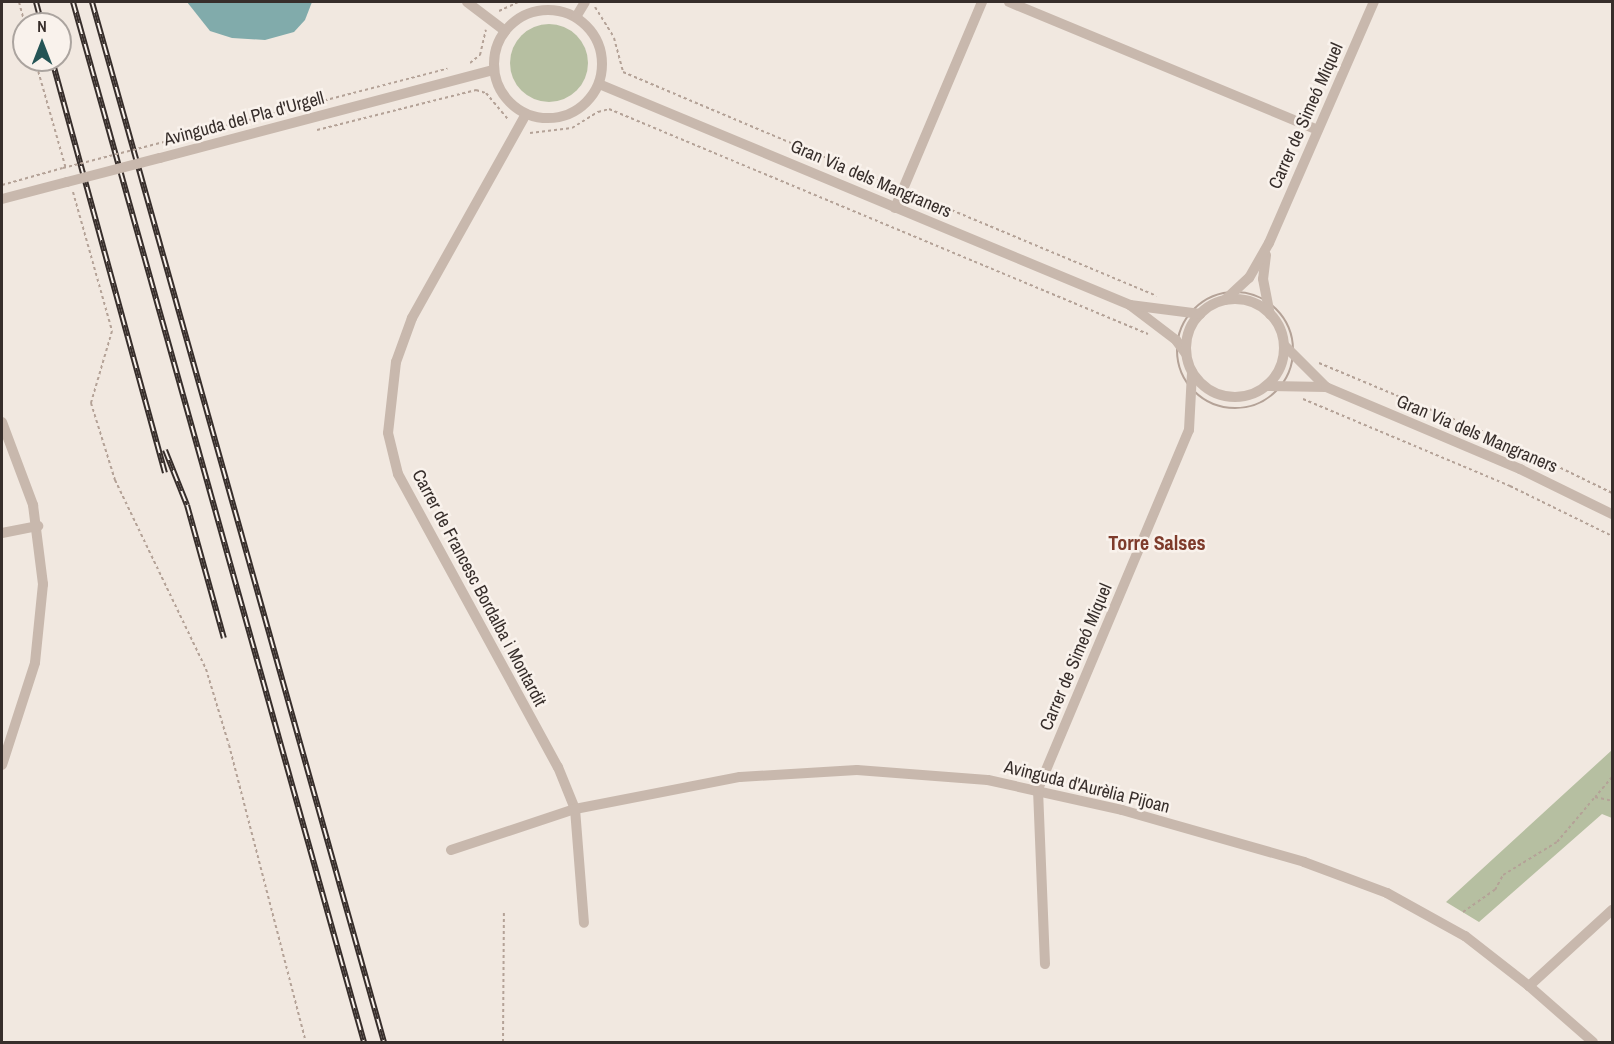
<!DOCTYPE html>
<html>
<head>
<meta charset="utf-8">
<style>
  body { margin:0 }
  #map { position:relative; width:1614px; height:1044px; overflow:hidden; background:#f1e8e0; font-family:"Archivo Narrow",sans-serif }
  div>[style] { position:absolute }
  .green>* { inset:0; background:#b6bfa1 }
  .round { border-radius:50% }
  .water>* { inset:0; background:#81abab }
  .path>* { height:2px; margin-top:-1px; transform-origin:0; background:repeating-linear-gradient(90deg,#b4a297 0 3px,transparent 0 6px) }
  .path>.ring { margin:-1px; padding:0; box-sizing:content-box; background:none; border:2px solid #b4a297; border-radius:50% }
  .street>* { height:10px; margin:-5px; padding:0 5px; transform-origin:5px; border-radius:5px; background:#c8b8ad }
  .street>.ring { margin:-5px; padding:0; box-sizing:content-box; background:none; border:10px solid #c8b8ad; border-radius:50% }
  .rail>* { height:6px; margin-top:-3px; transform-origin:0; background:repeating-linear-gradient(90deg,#f9f2ec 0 11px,#372e2b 0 22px); box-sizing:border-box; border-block:2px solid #372e2b }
  .path-bridge>* { height:2px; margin-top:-1px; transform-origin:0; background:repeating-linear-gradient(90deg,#b4a297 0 3px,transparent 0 6px) }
  .street-bridge>* { height:10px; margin:-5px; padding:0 5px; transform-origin:5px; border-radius:5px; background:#c8b8ad }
  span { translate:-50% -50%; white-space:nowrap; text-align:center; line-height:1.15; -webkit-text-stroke:5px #f9f2ec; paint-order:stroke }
  .street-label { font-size:18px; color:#372e2b }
  .neighbourhood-label { font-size:20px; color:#7e3b2b; font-weight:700 }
  .frame { position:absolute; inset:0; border:3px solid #372e2b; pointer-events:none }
  .north { position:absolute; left:12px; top:12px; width:60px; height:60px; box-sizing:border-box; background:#f9f2ec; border:2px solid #aba49f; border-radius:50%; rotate:0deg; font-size:16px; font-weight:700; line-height:24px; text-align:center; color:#372e2b }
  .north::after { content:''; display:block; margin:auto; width:21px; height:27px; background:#245455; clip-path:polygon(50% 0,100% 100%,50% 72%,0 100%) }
</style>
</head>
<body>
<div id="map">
  <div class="green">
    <div class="round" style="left:510px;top:24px;width:78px;height:78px"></div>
    <div style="clip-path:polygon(1612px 750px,1612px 818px,1602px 814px,1479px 922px,1446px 902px)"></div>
  </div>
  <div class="water">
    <div style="clip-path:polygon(187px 2px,312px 2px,305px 20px,294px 32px,265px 40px,232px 38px,210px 31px)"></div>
  </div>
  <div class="path">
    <div style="left:19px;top:2px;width:23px;rotate:75deg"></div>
    <div style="left:595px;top:7px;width:36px;rotate:58deg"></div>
    <div style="left:614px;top:38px;width:35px;rotate:75deg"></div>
    <div style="left:623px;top:72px;width:291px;rotate:22.9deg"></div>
    <div style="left:499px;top:11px;width:21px;rotate:-25deg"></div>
    <div style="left:35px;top:60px;width:113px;rotate:74.1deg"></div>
    <div style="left:470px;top:63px;width:13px;rotate:-39deg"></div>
    <div style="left:480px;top:55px;width:26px;rotate:-77deg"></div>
    <div style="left:317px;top:130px;width:164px;rotate:-14.1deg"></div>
    <div style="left:476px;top:90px;width:10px;rotate:17deg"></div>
    <div style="left:486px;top:93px;width:35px;rotate:50deg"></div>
    <div style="left:530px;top:133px;width:42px;rotate:-6.8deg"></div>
    <div style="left:572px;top:128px;width:31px;rotate:-32deg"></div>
    <div style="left:598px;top:112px;width:11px;rotate:-15deg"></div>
    <div style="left:609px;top:109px;width:584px;rotate:22.66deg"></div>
    <div style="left:156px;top:144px;width:301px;rotate:-14.5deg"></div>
    <div style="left:2px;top:185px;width:63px;rotate:-15.6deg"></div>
    <div style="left:73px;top:192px;width:144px;rotate:74.3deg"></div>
    <div style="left:112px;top:331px;width:75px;rotate:106.3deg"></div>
    <div style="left:91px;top:403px;width:81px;rotate:72.7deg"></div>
    <div style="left:115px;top:480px;width:210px;rotate:64.3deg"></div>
    <div style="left:206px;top:669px;width:79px;rotate:73.2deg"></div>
    <div style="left:229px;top:745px;width:307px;rotate:75.5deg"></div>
    <div style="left:913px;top:194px;width:264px;rotate:22.7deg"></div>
    <div class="ring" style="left:1177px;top:292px;width:114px;height:114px"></div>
    <div style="left:1319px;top:363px;width:197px;rotate:22.7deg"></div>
    <div style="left:1501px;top:439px;width:123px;rotate:25.9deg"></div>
    <div style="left:1303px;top:399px;width:225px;rotate:22.8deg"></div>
    <div style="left:1510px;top:486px;width:114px;rotate:26.1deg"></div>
    <div style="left:1612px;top:777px;width:26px;rotate:130deg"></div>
    <div style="left:1595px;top:797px;width:17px;rotate:13deg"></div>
    <div style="left:1463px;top:912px;width:39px;rotate:-35deg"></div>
    <div style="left:1495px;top:890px;width:17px;rotate:-62deg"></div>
    <div style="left:1503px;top:875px;width:63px;rotate:-31.4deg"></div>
    <div style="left:1557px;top:842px;width:59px;rotate:-49.8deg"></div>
    <div style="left:503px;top:1042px;width:129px;rotate:-89.6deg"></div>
  </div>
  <div class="street">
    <div style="left:467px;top:2px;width:48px;rotate:37.3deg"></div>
    <div style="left:1009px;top:2px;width:334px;rotate:22.5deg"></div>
    <div class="ring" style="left:494px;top:10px;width:98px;height:98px"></div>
    <div style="left:576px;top:17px;width:17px;rotate:-59deg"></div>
    <div style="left:599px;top:84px;width:575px;rotate:22.6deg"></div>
    <div style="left:1130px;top:305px;width:58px;rotate:37.3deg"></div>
    <div style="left:1176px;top:340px;width:17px;rotate:54deg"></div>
    <div style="left:526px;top:114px;width:234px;rotate:119.2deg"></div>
    <div style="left:412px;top:318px;width:47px;rotate:110deg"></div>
    <div style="left:396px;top:362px;width:71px;rotate:96.4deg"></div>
    <div style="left:388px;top:433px;width:42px;rotate:76.3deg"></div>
    <div style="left:398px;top:474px;width:334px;rotate:61.4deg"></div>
    <div style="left:558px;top:767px;width:45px;rotate:68deg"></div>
    <div style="left:575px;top:809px;width:114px;rotate:85.5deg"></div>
    <div style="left:160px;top:158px;width:345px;rotate:-14.8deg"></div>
    <div style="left:2px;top:199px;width:67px;rotate:-14.7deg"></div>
    <div style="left:895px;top:208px;width:224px;rotate:-67.1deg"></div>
    <div style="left:1266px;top:255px;width:24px;rotate:97deg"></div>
    <div style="left:1263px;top:279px;width:36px;rotate:79deg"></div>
    <div class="ring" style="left:1186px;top:299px;width:88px;height:88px"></div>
    <div style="left:1225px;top:300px;width:33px;rotate:-43deg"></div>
    <div style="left:1249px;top:278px;width:40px;rotate:-60.3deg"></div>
    <div style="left:1269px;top:243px;width:263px;rotate:-66.5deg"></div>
    <div style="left:1130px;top:305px;width:71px;rotate:7.3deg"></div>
    <div style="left:1285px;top:346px;width:58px;rotate:45deg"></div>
    <div style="left:1268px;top:386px;width:58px;rotate:1deg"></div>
    <div style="left:1326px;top:387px;width:211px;rotate:22.9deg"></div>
    <div style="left:1520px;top:469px;width:102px;rotate:26.1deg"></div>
    <div style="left:2px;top:422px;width:89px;rotate:69.5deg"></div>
    <div style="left:33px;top:505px;width:80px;rotate:82.8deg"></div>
    <div style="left:43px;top:584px;width:79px;rotate:95.8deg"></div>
    <div style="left:35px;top:663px;width:107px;rotate:107.9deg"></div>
    <div style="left:2px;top:533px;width:37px;rotate:-11deg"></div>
    <div style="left:451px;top:850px;width:131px;rotate:-18.3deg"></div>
    <div style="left:575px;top:809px;width:168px;rotate:-11deg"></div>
    <div style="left:740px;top:777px;width:117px;rotate:-3.4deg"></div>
    <div style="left:857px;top:770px;width:131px;rotate:4.4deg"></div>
    <div style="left:988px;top:780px;width:137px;rotate:12.6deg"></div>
    <div style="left:1122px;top:810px;width:189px;rotate:15.9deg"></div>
    <div style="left:1304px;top:862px;width:89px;rotate:20.5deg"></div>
    <div style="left:1387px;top:893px;width:89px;rotate:28.9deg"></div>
    <div style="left:1465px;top:936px;width:81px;rotate:38deg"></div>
    <div style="left:1529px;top:986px;width:85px;rotate:41.2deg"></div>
    <div style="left:1045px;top:964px;width:175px;rotate:-92.3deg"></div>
    <div style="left:1038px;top:789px;width:389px;rotate:-67.2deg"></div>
    <div style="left:1189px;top:430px;width:58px;rotate:-87deg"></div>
    <div style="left:1529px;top:986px;width:113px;rotate:-42.5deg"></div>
  </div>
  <div class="rail">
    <div style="left:36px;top:2px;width:23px;rotate:75deg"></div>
    <div style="left:73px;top:2px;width:1080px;rotate:74.37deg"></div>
    <div style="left:92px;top:2px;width:1080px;rotate:74.32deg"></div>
    <div style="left:52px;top:60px;width:428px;rotate:74.7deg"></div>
    <div style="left:165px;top:450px;width:59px;rotate:68.2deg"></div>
    <div style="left:187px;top:505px;width:138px;rotate:74.5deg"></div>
  </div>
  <div class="path-bridge">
    <div style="left:63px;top:168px;width:96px;rotate:-14.5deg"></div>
  </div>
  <div class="street-bridge">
    <div style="left:67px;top:182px;width:96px;rotate:-14.5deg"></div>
  </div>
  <div class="street-label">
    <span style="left:1306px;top:116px;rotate:-66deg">Carrer de Simeó Miquel</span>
    <span style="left:244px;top:119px;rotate:-15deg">Avinguda del Pla d'Urgell</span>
    <span style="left:871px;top:179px;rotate:23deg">Gran Via dels Mangraners</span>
    <span style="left:1477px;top:434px;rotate:23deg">Gran Via dels Mangraners</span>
    <span style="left:479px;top:588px;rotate:62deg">Carrer de Francesc Bordalba i Montardit</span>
    <span style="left:1076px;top:657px;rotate:-67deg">Carrer de Simeó Miquel</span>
    <span style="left:1087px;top:787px;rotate:14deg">Avinguda d'Aurèlia Pijoan</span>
  </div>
  <div class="neighbourhood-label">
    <span style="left:1157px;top:542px">Torre Salses</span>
  </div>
  <div class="frame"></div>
  <div class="north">N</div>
</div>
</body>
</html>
